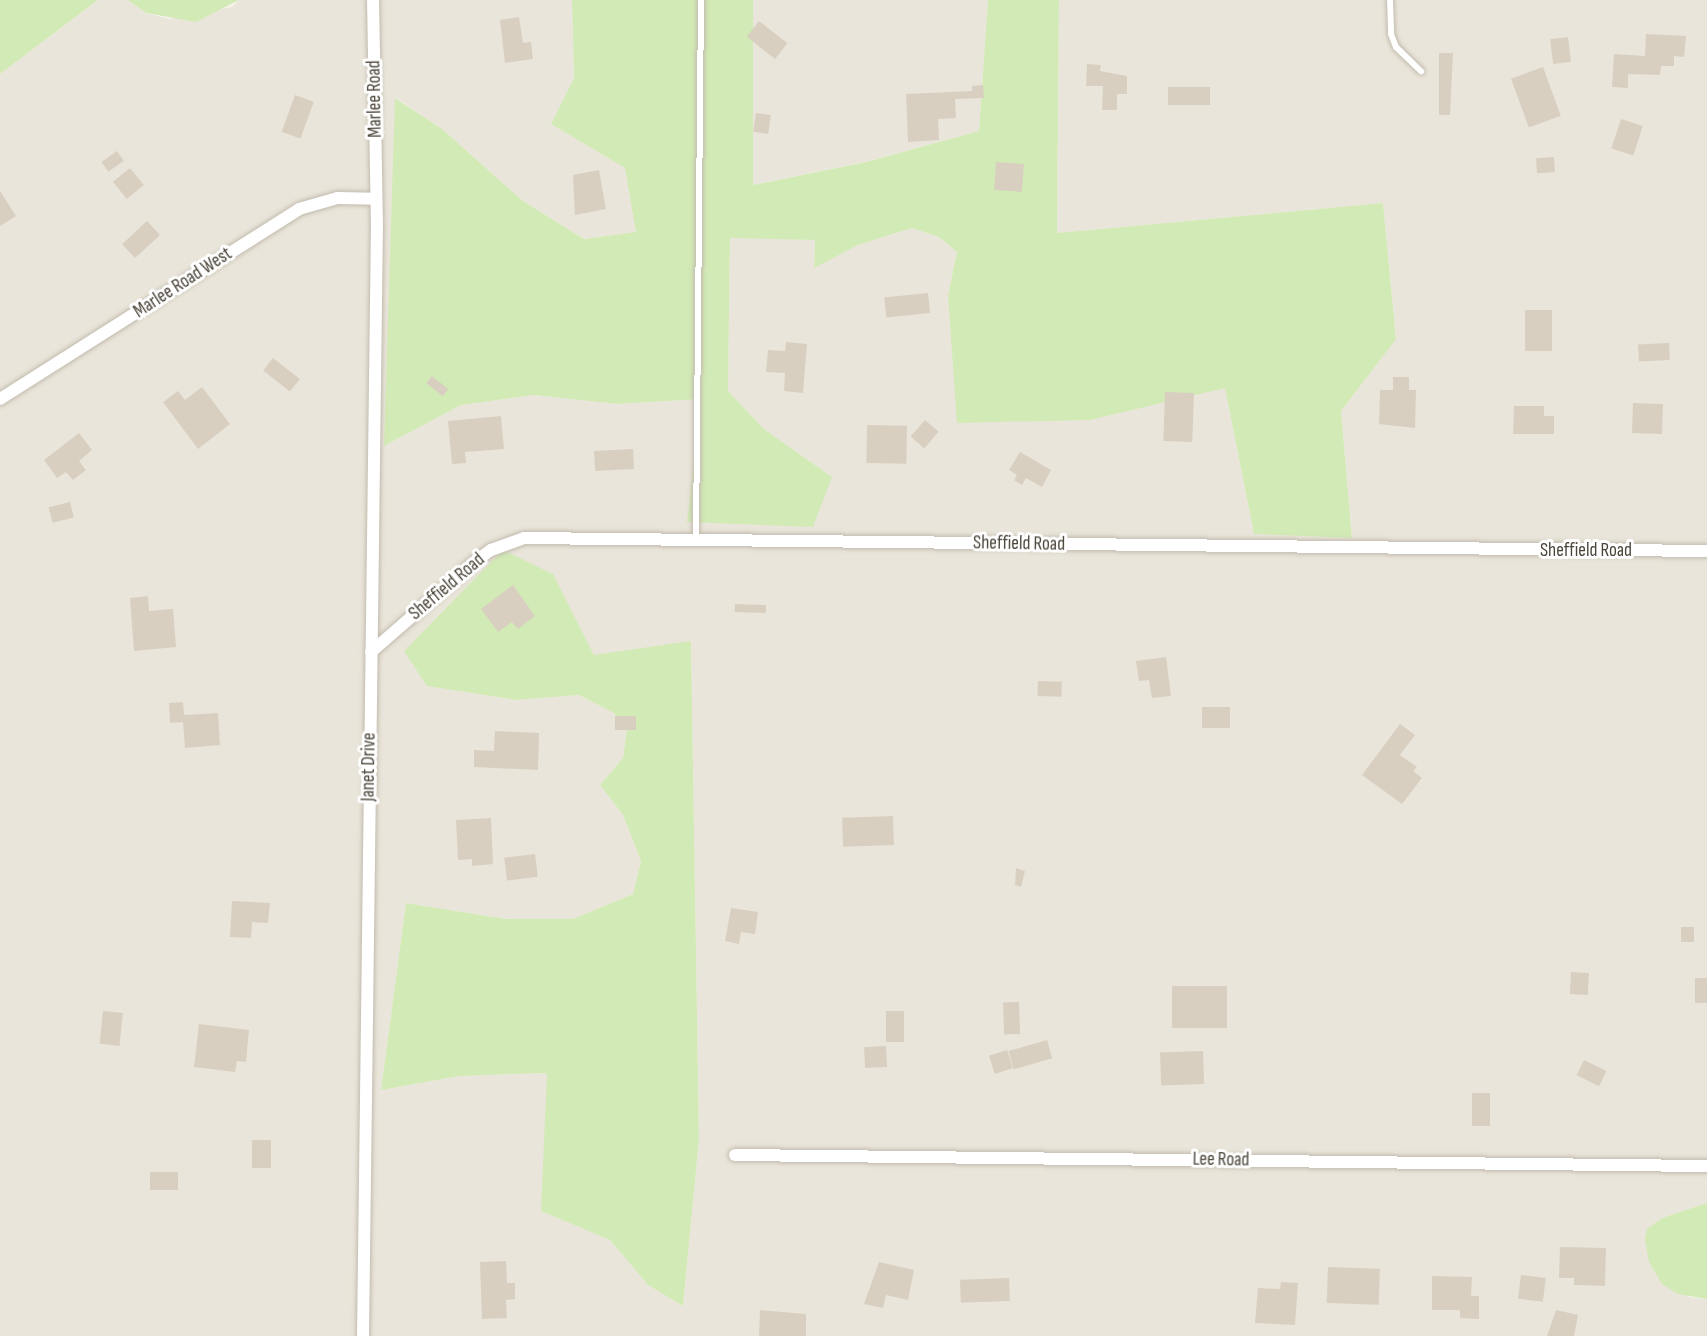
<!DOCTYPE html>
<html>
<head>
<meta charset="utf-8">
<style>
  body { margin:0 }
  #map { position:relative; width:1707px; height:1336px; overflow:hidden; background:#f6f3ec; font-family:"Sofia Sans Condensed",sans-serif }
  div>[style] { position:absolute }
  .residential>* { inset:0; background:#eae5da }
  .green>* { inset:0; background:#d2eab5 }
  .building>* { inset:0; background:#d8cfc1; transform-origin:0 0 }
  .roads { filter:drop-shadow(0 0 2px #c2bbae) drop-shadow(0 0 2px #c2bbae) }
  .service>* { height:6px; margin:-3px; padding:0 3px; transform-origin:3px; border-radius:3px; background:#fff }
  .minor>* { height:12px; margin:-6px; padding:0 6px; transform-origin:6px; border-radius:6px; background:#fff }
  span { translate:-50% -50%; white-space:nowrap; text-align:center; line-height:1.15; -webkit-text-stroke:6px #fff; paint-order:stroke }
  .street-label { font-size:19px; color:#4b4439 }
</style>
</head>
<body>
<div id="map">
  <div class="residential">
    <div style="clip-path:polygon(evenodd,98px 0,128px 0,146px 13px,169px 19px,232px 7px,239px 0,572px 0,574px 78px,551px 124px,625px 168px,637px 232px,584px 239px,523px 201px,442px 129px,396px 98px,384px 446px,461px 405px,534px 395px,617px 404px,701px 399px,832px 477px,764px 429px,728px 391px,730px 237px,815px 240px,814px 267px,858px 245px,912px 228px,939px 237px,957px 252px,948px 295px,1090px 420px,1225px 387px,1254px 534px,1352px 538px,1341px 411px,1396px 338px,1383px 203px,1057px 233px,1059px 0,1707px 0,1707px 1203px,1662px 1218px,1689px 1297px,1707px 1299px,1707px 1336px,0 1336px,0 74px,98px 0,553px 575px,594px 656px,691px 642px,699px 1139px,683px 1306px,648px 1285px,610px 1240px,542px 1211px,548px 1073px,460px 1076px,381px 1090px,406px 903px,506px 919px,573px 919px,633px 894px,641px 861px,623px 815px,600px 785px,623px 758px,627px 729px,614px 713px,579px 695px,516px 700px,428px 686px,553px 575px)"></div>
    <div style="clip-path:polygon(753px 0,988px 0,979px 131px,865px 162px,752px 185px)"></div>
  </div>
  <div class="green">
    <div style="clip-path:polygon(0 0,98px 0,0 74px)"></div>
    <div style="clip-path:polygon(128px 0,239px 0,196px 22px,146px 13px)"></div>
    <div style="clip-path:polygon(572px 0,753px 0,753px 185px,866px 162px,979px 131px,988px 0,1059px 0,1057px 233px,1383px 203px,1396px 339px,1341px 411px,1352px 538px,1254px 534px,1225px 388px,1090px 420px,957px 423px,948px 295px,957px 252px,939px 237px,912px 228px,858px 245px,814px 268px,815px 240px,730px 238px,728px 391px,764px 429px,832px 477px,813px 527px,687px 522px,701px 399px,617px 404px,534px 395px,461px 405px,384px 446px,395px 98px,442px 129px,523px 201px,584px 239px,636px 232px,625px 168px,551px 124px,574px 78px)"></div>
    <div style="clip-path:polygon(503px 550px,553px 574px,594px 655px,691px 641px,699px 1139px,683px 1306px,648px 1285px,610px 1240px,541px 1211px,547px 1073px,460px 1076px,381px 1090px,406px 903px,506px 919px,573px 919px,633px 894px,641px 861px,623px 815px,600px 785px,623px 758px,627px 729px,614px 713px,579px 695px,516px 700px,427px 686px,404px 651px)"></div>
    <div style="clip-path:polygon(1707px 1203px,1707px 1299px,1678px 1294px,1662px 1284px,1649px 1262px,1645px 1239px,1647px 1229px,1662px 1218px)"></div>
  </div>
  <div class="building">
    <div style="clip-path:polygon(519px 17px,523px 43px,531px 42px,533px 59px,505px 63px,500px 20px)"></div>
    <div style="left:759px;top:21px;width:36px;height:20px;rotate:38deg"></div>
    <div style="clip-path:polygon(1646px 34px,1686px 36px,1684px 57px,1674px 56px,1674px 66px,1661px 66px,1660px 75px,1628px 74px,1628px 88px,1612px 87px,1614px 54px,1645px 56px)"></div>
    <div style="left:1568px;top:37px;width:25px;height:18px;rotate:83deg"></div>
    <div style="clip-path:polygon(1439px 53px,1453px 53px,1450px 115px,1439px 115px)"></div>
    <div style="clip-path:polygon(1087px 64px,1101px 65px,1100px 71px,1127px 76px,1127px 94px,1117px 94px,1117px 110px,1102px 110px,1103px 86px,1086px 86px)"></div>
    <div style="left:1543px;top:67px;width:52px;height:34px;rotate:70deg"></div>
    <div style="clip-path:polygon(983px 85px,984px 98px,955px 99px,956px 118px,938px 119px,939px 140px,908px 142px,906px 94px,972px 91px,972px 86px)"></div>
    <div style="left:1210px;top:87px;width:18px;height:42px;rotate:90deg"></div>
    <div style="left:295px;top:95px;width:20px;height:39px;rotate:20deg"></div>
    <div style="left:756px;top:113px;width:15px;height:19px;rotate:8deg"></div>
    <div style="left:1621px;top:119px;width:23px;height:31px;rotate:18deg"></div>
    <div style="left:117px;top:151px;width:12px;height:19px;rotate:55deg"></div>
    <div style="left:1554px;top:157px;width:15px;height:18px;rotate:86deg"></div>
    <div style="left:996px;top:162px;width:28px;height:28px;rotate:4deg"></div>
    <div style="left:130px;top:168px;width:22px;height:22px;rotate:51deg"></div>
    <div style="clip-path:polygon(599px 170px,606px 209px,575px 215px,573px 175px)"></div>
    <div style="clip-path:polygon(0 191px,16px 216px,0 226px)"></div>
    <div style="left:147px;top:221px;width:19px;height:34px;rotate:47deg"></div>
    <div style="left:928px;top:293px;width:20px;height:44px;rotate:84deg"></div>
    <div style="left:1525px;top:310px;width:27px;height:41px"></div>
    <div style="clip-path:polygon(786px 342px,807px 344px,803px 393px,784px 391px,785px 373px,766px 372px,768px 350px,785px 351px)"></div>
    <div style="left:1669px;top:343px;width:17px;height:31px;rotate:87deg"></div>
    <div style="left:273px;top:358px;width:34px;height:16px;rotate:38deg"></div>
    <div style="left:432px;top:376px;width:21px;height:9px;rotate:39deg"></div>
    <div style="clip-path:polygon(1393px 377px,1409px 377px,1409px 390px,1416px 390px,1415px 428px,1379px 424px,1380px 390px,1393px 390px)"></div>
    <div style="clip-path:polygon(202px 387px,230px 424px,198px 449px,163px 402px,178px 391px,185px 400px)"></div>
    <div style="left:1165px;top:392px;width:29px;height:49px;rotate:2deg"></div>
    <div style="left:1633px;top:403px;width:30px;height:30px;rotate:2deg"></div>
    <div style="clip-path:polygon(1514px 406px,1544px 406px,1544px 416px,1554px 416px,1554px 434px,1513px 434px)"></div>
    <div style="clip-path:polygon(501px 416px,504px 449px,465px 452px,466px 463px,452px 464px,448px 421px)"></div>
    <div style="left:925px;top:420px;width:18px;height:22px;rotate:41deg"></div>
    <div style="left:867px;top:425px;width:40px;height:38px;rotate:1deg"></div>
    <div style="clip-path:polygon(79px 433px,92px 450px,79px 461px,86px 470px,73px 480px,66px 472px,57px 478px,44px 460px)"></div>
    <div style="left:633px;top:449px;width:20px;height:39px;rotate:87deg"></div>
    <div style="clip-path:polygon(1020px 452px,1051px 470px,1042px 487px,1026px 478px,1022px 485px,1014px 480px,1017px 475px,1009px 470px)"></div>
    <div style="left:70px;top:502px;width:16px;height:22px;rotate:76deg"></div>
    <div style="clip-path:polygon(513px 585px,535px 616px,518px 629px,512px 622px,498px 632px,481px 609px)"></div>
    <div style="clip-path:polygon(148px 596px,149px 611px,173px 609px,176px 647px,134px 651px,130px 598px)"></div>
    <div style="left:735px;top:604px;width:31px;height:8px;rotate:2deg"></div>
    <div style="clip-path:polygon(1166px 657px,1171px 696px,1152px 698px,1149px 680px,1139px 681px,1136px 661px)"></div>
    <div style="left:1038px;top:681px;width:24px;height:15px;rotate:2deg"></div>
    <div style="clip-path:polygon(183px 702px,184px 715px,218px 713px,220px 745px,185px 748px,183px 722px,170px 723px,169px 703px)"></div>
    <div style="left:1202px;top:707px;width:28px;height:21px"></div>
    <div style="left:615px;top:716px;width:21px;height:14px"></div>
    <div style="clip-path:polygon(1400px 724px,1415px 735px,1400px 755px,1417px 767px,1413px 771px,1422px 778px,1402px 804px,1362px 775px)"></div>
    <div style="clip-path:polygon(495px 731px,539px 733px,538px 770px,474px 767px,474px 750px,494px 751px)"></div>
    <div style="left:893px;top:816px;width:29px;height:51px;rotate:88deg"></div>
    <div style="clip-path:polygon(491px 818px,493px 864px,472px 866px,472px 859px,458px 860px,456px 820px)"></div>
    <div style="left:535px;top:854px;width:23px;height:31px;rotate:83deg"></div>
    <div style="clip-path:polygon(1016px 868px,1025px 871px,1021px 887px,1015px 885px)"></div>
    <div style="clip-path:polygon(232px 901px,270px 903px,268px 923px,252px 922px,251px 938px,230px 937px)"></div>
    <div style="clip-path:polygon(731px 908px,758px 912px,755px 934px,741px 932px,739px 944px,725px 941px)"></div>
    <div style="left:1681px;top:927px;width:13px;height:15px"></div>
    <div style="left:1571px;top:972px;width:18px;height:22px;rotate:3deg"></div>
    <div style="left:1695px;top:978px;width:12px;height:25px"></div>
    <div style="left:1172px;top:986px;width:55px;height:42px"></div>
    <div style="left:1019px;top:1002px;width:32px;height:16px;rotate:88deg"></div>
    <div style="left:103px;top:1011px;width:20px;height:33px;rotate:6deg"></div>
    <div style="left:886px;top:1011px;width:18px;height:31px"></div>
    <div style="clip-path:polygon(199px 1024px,249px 1030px,246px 1062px,237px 1061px,235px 1072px,194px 1067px)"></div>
    <div style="left:1047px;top:1040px;width:19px;height:40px;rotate:74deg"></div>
    <div style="left:886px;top:1046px;width:21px;height:22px;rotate:87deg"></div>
    <div style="left:1007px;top:1050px;width:19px;height:19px;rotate:72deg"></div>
    <div style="left:1203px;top:1051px;width:33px;height:43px;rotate:88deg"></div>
    <div style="left:1584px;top:1060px;width:25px;height:17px;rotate:26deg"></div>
    <div style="left:1472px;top:1093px;width:18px;height:33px"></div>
    <div style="left:252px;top:1140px;width:19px;height:28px"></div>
    <div style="left:150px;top:1172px;width:28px;height:18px"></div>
    <div style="clip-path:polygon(1560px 1247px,1606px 1248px,1605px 1286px,1574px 1285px,1574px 1278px,1559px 1278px)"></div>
    <div style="clip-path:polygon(506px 1261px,507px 1283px,515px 1283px,515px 1299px,506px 1300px,507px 1318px,482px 1319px,480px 1262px)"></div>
    <div style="clip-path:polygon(879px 1262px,914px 1270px,908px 1300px,886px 1295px,883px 1308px,864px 1304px)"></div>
    <div style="left:1328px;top:1267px;width:52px;height:36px;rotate:2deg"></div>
    <div style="left:1521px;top:1275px;width:25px;height:24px;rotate:7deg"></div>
    <div style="clip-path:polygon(1432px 1276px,1472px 1277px,1471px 1296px,1479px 1296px,1479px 1319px,1460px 1318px,1460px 1310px,1432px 1310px)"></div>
    <div style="left:1009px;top:1278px;width:23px;height:49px;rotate:88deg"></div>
    <div style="clip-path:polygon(1281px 1282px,1298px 1283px,1295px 1325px,1255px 1323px,1258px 1288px,1280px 1289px)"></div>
    <div style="clip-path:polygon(760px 1310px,806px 1314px,806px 1336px,759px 1336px)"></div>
    <div style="clip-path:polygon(1556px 1310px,1578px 1315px,1574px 1336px,1547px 1336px)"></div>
  </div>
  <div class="roads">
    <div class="service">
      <div style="left:1390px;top:0;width:34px;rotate:88deg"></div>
      <div style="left:1391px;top:34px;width:14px;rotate:69deg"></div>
      <div style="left:1396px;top:47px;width:35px;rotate:44deg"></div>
      <div style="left:696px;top:539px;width:539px;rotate:-89.47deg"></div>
    </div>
    <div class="minor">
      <div style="left:0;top:399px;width:354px;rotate:-32.4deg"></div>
      <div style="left:299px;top:209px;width:40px;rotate:-16deg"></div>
      <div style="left:337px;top:198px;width:39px;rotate:1deg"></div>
      <div style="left:371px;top:652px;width:140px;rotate:-41deg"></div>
      <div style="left:477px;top:560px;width:17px;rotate:-36deg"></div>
      <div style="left:491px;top:550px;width:35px;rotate:-20deg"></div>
      <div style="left:524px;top:538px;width:1183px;rotate:0.63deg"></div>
      <div style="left:735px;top:1155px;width:972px;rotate:0.65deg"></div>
      <div style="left:363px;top:1336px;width:1109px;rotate:-89.28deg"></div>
      <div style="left:377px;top:227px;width:227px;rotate:-91deg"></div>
    </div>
  </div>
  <div class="street-label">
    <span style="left:375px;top:99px;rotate:-91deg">Marlee Road</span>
    <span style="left:183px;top:283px;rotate:-33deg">Marlee Road West</span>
    <span style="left:1019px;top:544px;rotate:1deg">Sheffield Road</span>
    <span style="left:1586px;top:551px">Sheffield Road</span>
    <span style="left:447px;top:587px;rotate:-40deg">Sheffield Road</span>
    <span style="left:369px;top:767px;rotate:-89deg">Janet Drive</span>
    <span style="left:1221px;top:1160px;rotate:1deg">Lee Road</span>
  </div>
</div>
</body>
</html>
